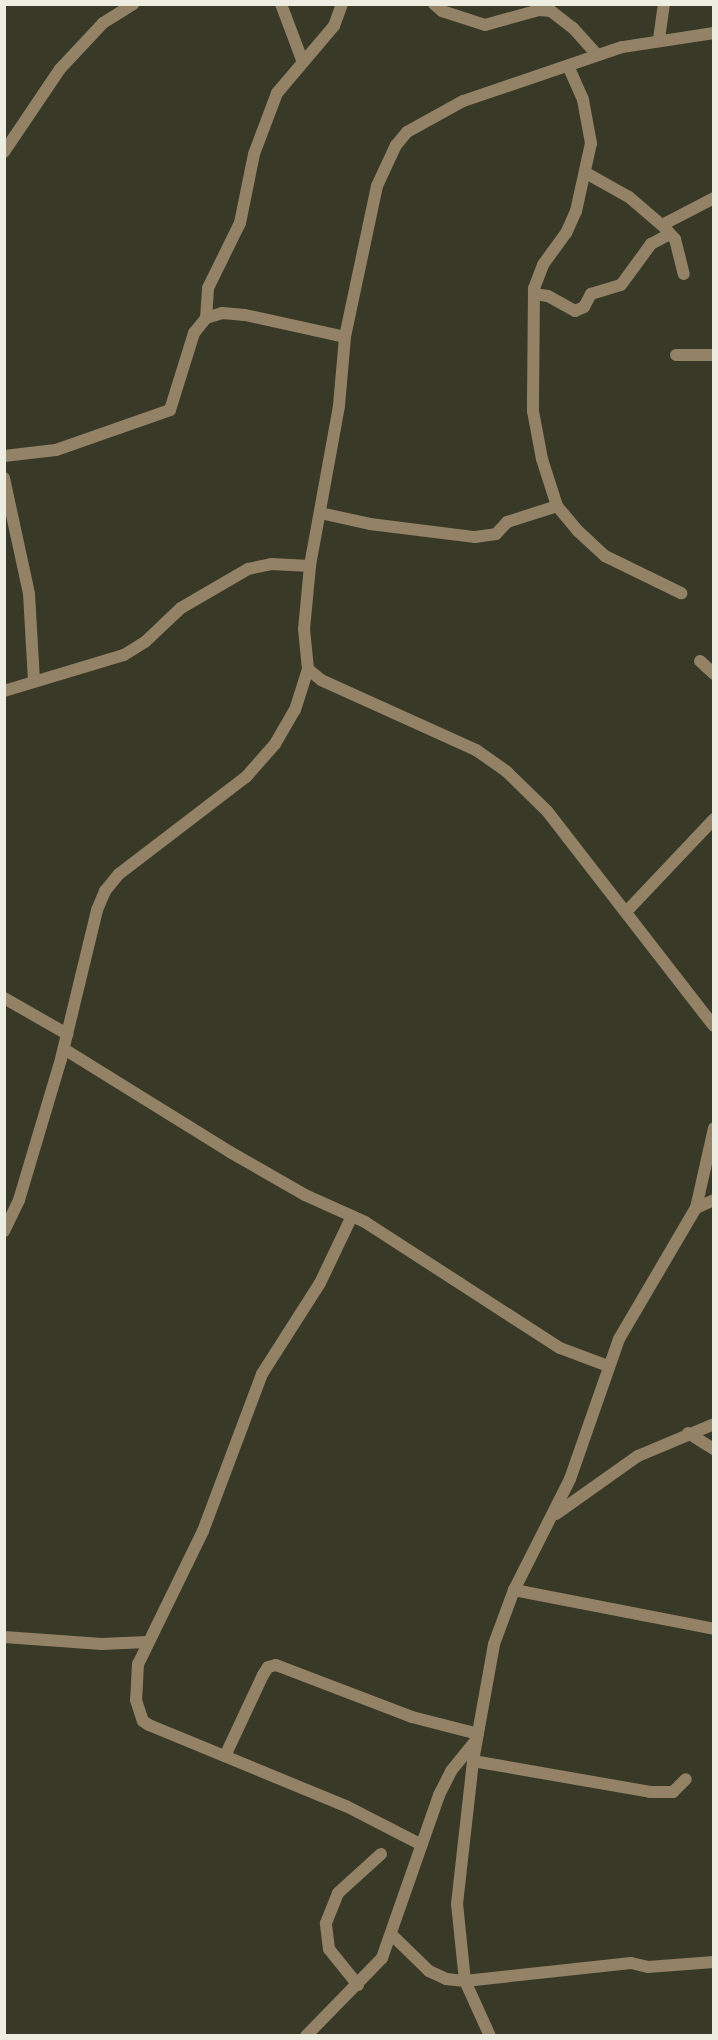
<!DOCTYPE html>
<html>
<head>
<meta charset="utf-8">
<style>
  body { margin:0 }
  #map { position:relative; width:718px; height:2040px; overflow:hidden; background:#393928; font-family:Signika,sans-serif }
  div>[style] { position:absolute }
  .street>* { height:12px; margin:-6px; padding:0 6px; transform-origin:6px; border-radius:6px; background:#938265 }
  span { translate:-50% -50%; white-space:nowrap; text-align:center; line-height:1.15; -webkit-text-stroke:6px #1f1f18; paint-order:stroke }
  .frame { position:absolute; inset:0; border:6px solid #edede2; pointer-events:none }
</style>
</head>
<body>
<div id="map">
  <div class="street">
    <div style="left:281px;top:4px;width:60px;rotate:69.4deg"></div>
    <div style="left:434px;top:4px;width:11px;rotate:41deg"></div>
    <div style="left:442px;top:11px;width:45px;rotate:18deg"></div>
    <div style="left:485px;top:25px;width:56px;rotate:-15.5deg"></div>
    <div style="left:539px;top:10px;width:12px;rotate:5deg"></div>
    <div style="left:551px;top:11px;width:28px;rotate:38deg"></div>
    <div style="left:573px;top:28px;width:36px;rotate:48deg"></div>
    <div style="left:714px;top:33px;width:93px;rotate:171.3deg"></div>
    <div style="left:622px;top:47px;width:168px;rotate:161.2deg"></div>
    <div style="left:463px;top:101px;width:64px;rotate:151deg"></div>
    <div style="left:407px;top:132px;width:17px;rotate:130deg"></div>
    <div style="left:396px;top:145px;width:45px;rotate:114.9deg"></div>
    <div style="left:377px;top:186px;width:154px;rotate:102deg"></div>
    <div style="left:345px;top:337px;width:69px;rotate:95deg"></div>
    <div style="left:339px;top:406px;width:163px;rotate:100.3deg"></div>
    <div style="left:310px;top:566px;width:63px;rotate:95.4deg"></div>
    <div style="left:304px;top:629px;width:40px;rotate:84.3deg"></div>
    <div style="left:308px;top:669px;width:17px;rotate:40deg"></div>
    <div style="left:321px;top:680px;width:170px;rotate:24.3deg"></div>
    <div style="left:476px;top:750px;width:38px;rotate:35deg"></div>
    <div style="left:507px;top:772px;width:56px;rotate:44.3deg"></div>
    <div style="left:547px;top:811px;width:272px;rotate:52.2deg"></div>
    <div style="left:659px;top:39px;width:35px;rotate:-82deg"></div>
    <div style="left:569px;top:68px;width:35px;rotate:66deg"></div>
    <div style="left:583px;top:100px;width:44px;rotate:79.5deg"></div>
    <div style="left:591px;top:143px;width:70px;rotate:102.4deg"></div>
    <div style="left:576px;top:211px;width:24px;rotate:114deg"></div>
    <div style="left:566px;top:233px;width:39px;rotate:126deg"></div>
    <div style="left:543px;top:265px;width:25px;rotate:111deg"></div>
    <div style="left:534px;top:288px;width:123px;rotate:90.5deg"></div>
    <div style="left:533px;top:411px;width:49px;rotate:79.4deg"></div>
    <div style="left:542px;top:459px;width:49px;rotate:72.3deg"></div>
    <div style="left:557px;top:506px;width:33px;rotate:50deg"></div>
    <div style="left:578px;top:531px;width:37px;rotate:43deg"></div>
    <div style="left:605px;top:556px;width:85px;rotate:26deg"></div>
    <div style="left:4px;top:152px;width:100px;rotate:-56deg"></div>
    <div style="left:60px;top:69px;width:63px;rotate:-46.9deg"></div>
    <div style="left:103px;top:23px;width:36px;rotate:-32deg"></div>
    <div style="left:586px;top:173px;width:49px;rotate:29.2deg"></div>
    <div style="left:629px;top:197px;width:48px;rotate:40.7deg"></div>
    <div style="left:665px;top:228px;width:15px;rotate:48deg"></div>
    <div style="left:675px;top:239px;width:36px;rotate:76deg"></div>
    <div style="left:662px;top:225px;width:59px;rotate:-27.4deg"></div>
    <div style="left:534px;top:294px;width:14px;rotate:8deg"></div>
    <div style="left:548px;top:296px;width:31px;rotate:29deg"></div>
    <div style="left:575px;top:311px;width:10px;rotate:-24deg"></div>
    <div style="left:584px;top:307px;width:15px;rotate:-62deg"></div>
    <div style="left:591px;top:294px;width:31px;rotate:-17deg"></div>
    <div style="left:621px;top:285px;width:51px;rotate:-53.8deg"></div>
    <div style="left:651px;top:244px;width:21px;rotate:-28deg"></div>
    <div style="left:206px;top:318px;width:30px;rotate:-86deg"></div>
    <div style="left:208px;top:288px;width:72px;rotate:-63.8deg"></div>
    <div style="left:240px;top:223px;width:70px;rotate:-78.5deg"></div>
    <div style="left:254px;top:154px;width:65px;rotate:-69.3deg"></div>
    <div style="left:277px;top:93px;width:88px;rotate:-49.6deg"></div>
    <div style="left:334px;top:26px;width:23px;rotate:-70deg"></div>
    <div style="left:676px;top:355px;width:38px"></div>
    <div style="left:4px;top:456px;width:52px;rotate:-6.6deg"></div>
    <div style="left:56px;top:450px;width:121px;rotate:-19.3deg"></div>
    <div style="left:170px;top:410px;width:81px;rotate:-72.7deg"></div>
    <div style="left:194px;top:333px;width:19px;rotate:-51deg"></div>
    <div style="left:206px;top:318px;width:17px;rotate:-17deg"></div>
    <div style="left:222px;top:313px;width:23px;rotate:5deg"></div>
    <div style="left:245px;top:315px;width:102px;rotate:12.4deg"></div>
    <div style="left:4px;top:478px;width:119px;rotate:77.8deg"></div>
    <div style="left:29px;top:594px;width:87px;rotate:86.7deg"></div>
    <div style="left:320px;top:513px;width:51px;rotate:12.4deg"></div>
    <div style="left:370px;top:524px;width:106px;rotate:7.1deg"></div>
    <div style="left:475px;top:537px;width:21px;rotate:-8deg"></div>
    <div style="left:496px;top:534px;width:16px;rotate:-47deg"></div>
    <div style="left:507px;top:522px;width:52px;rotate:-17.7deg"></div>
    <div style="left:700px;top:661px;width:19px;rotate:43deg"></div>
    <div style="left:4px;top:691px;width:125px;rotate:-16.7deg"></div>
    <div style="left:124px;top:655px;width:25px;rotate:-32deg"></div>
    <div style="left:145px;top:642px;width:50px;rotate:-43.4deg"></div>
    <div style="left:181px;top:608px;width:78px;rotate:-30.2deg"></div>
    <div style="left:248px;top:569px;width:24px;rotate:-12deg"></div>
    <div style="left:271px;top:564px;width:39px;rotate:3deg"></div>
    <div style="left:626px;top:912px;width:128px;rotate:-46.6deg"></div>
    <div style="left:4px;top:998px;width:73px;rotate:29.7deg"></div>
    <div style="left:64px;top:1049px;width:195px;rotate:31.8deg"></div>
    <div style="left:230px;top:1152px;width:86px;rotate:29.8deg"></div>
    <div style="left:305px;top:1195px;width:66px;rotate:24.2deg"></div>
    <div style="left:365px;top:1222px;width:232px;rotate:32.9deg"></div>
    <div style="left:560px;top:1348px;width:51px;rotate:20.6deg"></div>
    <div style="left:696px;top:1208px;width:20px;rotate:-24deg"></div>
    <div style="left:352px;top:1216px;width:74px;rotate:115.5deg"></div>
    <div style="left:320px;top:1283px;width:108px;rotate:122.5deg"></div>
    <div style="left:262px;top:1374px;width:168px;rotate:110.6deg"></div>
    <div style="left:203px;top:1531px;width:148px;rotate:116deg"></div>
    <div style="left:138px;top:1664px;width:36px;rotate:93deg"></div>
    <div style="left:136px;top:1700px;width:22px;rotate:72deg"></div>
    <div style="left:143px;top:1721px;width:7px;rotate:34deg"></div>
    <div style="left:149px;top:1725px;width:213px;rotate:22.4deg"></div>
    <div style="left:346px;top:1806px;width:85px;rotate:27.2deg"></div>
    <div style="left:4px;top:1231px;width:34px;rotate:-64deg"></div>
    <div style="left:19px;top:1200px;width:147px;rotate:-73.4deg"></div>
    <div style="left:61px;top:1059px;width:153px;rotate:-76.4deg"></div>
    <div style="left:97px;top:910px;width:21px;rotate:-67deg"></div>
    <div style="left:105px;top:891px;width:22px;rotate:-51deg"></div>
    <div style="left:119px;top:874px;width:160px;rotate:-37.4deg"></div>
    <div style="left:246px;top:777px;width:44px;rotate:-48.7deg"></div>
    <div style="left:275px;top:744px;width:39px;rotate:-60deg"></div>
    <div style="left:295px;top:710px;width:43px;rotate:-72.4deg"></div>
    <div style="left:688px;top:1433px;width:31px;rotate:32deg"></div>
    <div style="left:556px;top:1514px;width:100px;rotate:-35.3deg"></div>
    <div style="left:638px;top:1456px;width:82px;rotate:-22.8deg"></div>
    <div style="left:514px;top:1590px;width:204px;rotate:11deg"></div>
    <div style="left:4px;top:1637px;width:98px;rotate:4.1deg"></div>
    <div style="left:102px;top:1644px;width:45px;rotate:-2.5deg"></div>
    <div style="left:225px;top:1756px;width:89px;rotate:-64.9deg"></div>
    <div style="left:263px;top:1675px;width:9px;rotate:-58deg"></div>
    <div style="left:268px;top:1667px;width:8px;rotate:-14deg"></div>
    <div style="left:276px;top:1665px;width:146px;rotate:20.9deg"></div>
    <div style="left:412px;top:1717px;width:68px;rotate:14.4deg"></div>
    <div style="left:473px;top:1761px;width:180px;rotate:9.9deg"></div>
    <div style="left:650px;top:1792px;width:23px"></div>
    <div style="left:673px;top:1792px;width:18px;rotate:-45deg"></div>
    <div style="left:392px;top:1935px;width:52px;rotate:44.2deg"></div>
    <div style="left:429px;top:1971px;width:19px;rotate:25deg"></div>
    <div style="left:446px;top:1979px;width:19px;rotate:6deg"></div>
    <div style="left:465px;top:1981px;width:167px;rotate:-6.2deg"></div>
    <div style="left:631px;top:1963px;width:17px;rotate:13deg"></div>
    <div style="left:648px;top:1967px;width:66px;rotate:-4.3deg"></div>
    <div style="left:358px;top:1985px;width:46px;rotate:-128.9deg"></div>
    <div style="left:329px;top:1949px;width:26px;rotate:-97deg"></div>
    <div style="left:326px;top:1923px;width:32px;rotate:-68deg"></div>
    <div style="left:338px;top:1893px;width:58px;rotate:-42.2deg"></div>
    <div style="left:306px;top:2036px;width:109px;rotate:-45.7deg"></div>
    <div style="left:382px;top:1958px;width:173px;rotate:-70.7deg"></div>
    <div style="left:439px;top:1795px;width:27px;rotate:-63deg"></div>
    <div style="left:451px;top:1771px;width:40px;rotate:-51deg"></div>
    <div style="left:490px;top:2036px;width:60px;rotate:-114.4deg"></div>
    <div style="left:465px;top:1981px;width:77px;rotate:-95.9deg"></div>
    <div style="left:457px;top:1904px;width:144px;rotate:-83.6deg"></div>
    <div style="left:473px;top:1761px;width:119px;rotate:-79.8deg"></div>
    <div style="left:494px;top:1644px;width:58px;rotate:-69.7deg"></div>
    <div style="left:514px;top:1590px;width:124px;rotate:-63.2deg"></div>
    <div style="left:570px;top:1479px;width:148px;rotate:-70.7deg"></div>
    <div style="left:619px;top:1339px;width:152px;rotate:-59.6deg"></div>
    <div style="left:696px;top:1208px;width:82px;rotate:-77.3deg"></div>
  </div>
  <div class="frame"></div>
</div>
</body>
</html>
